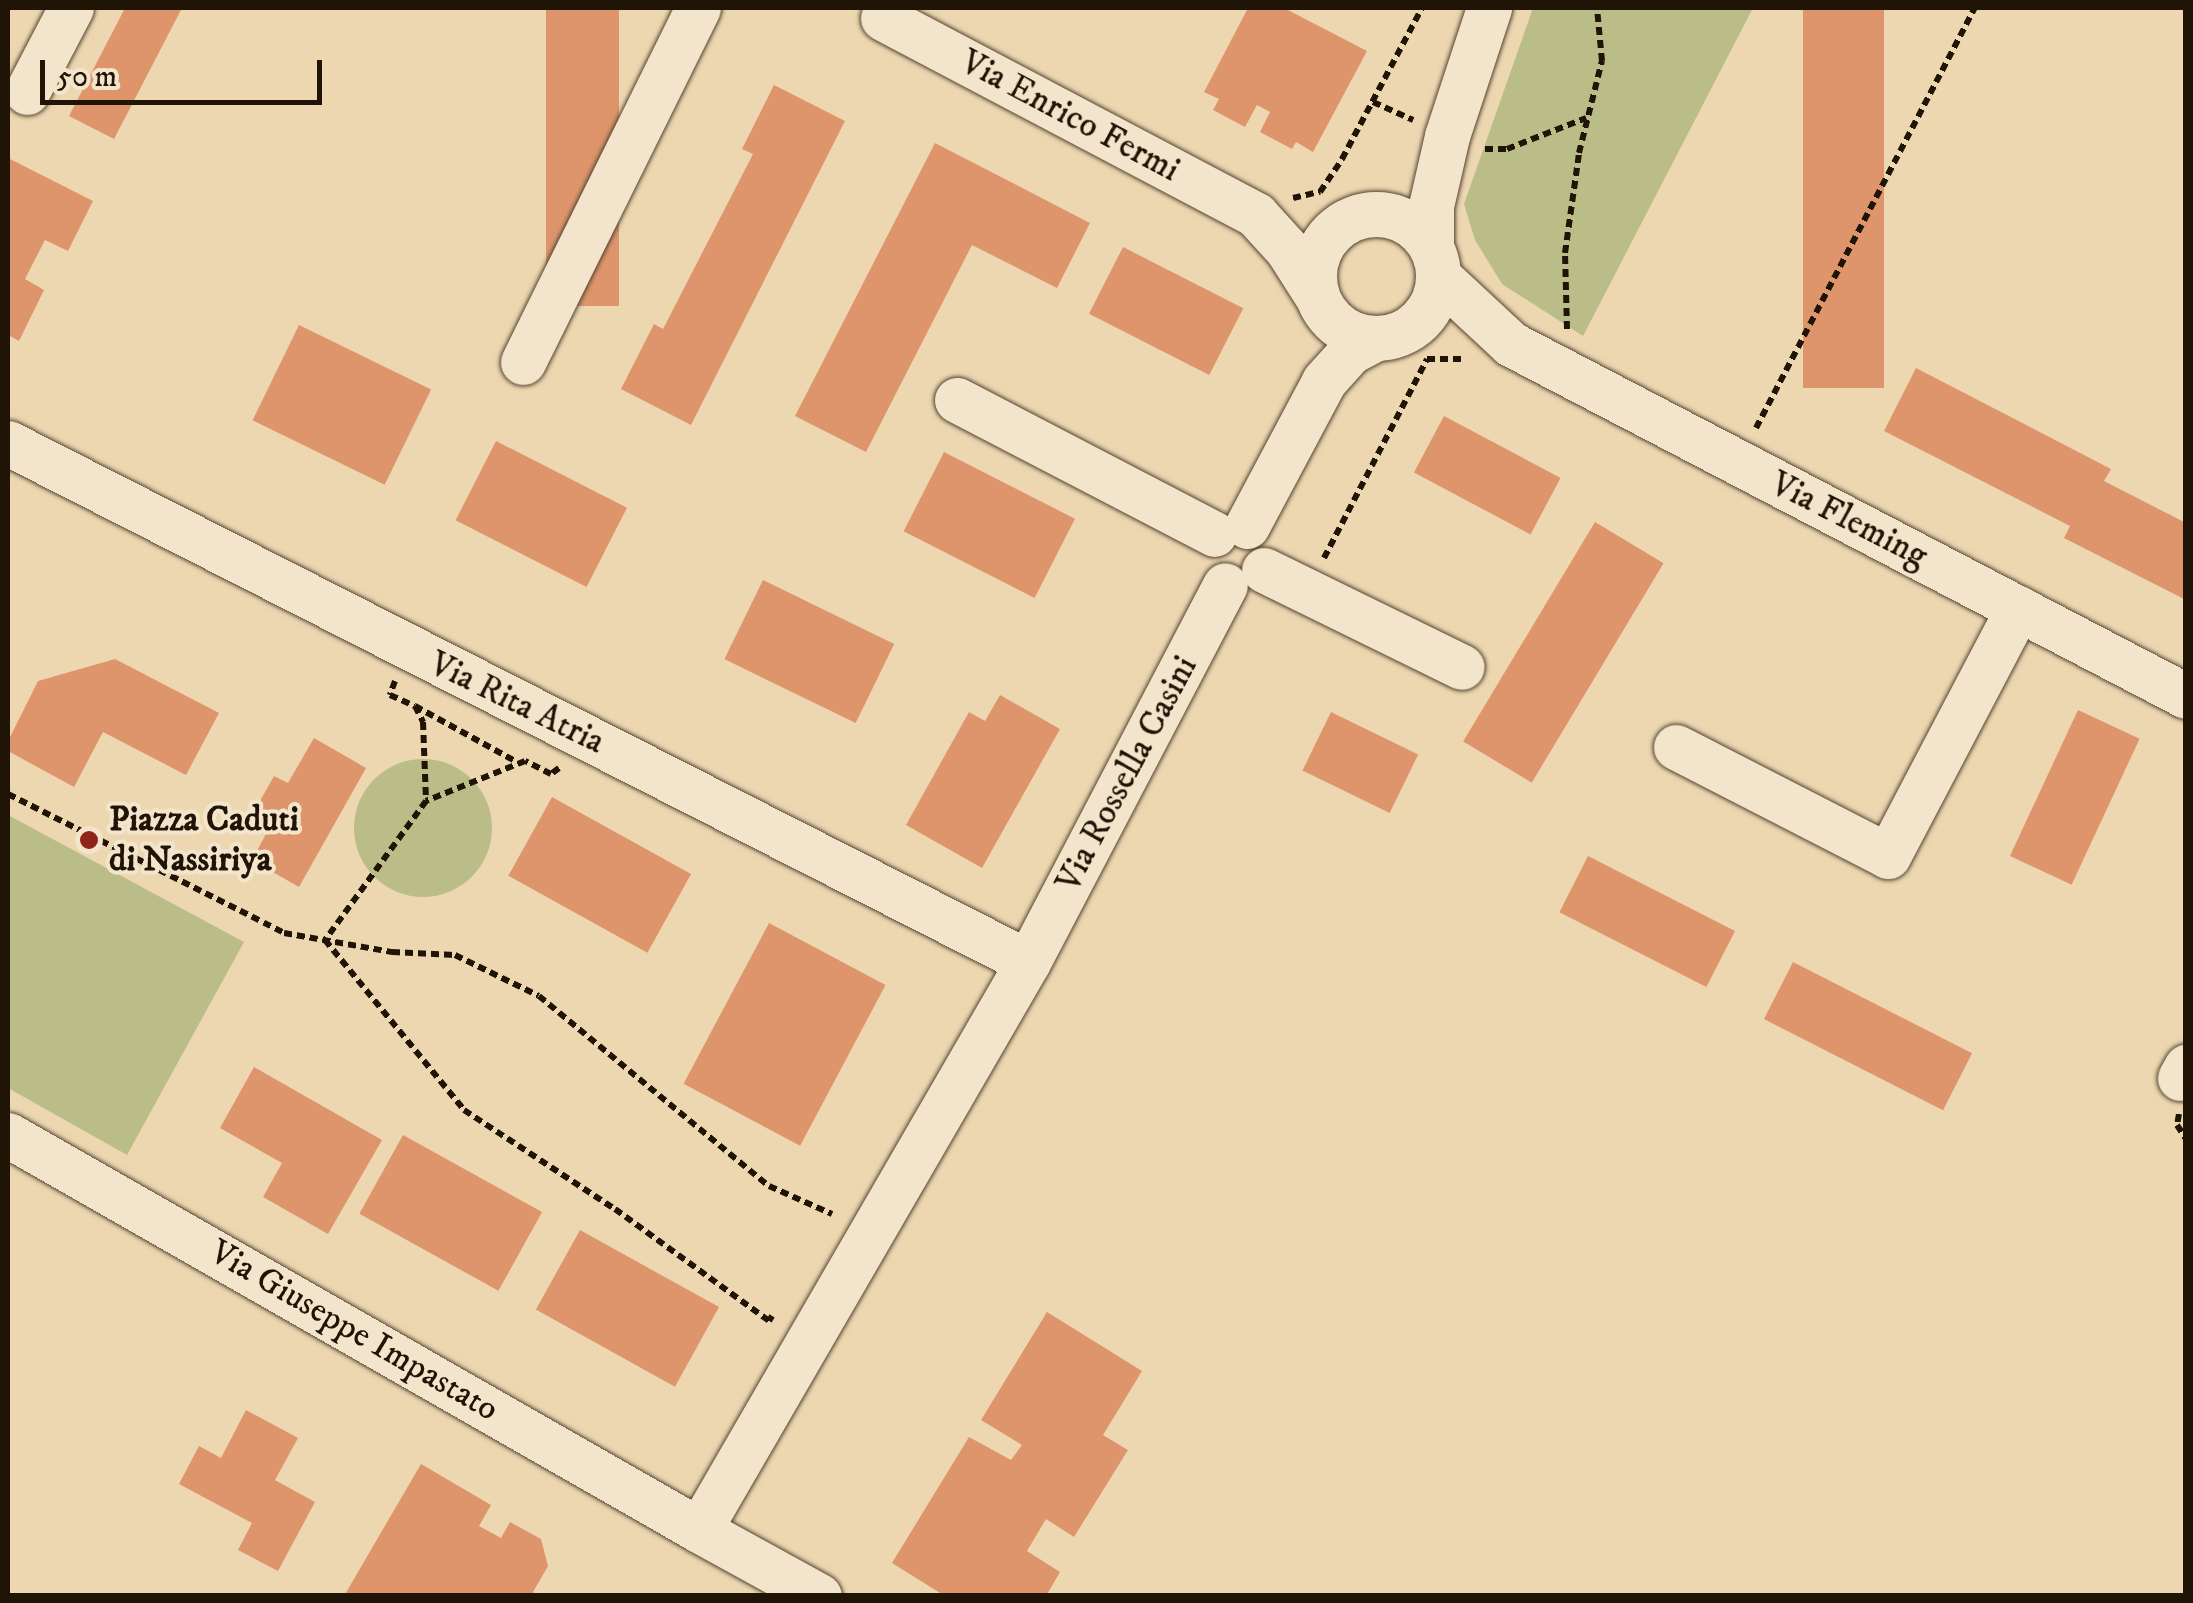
<!DOCTYPE html>
<html>
<head>
<meta charset="utf-8">
<style>
  body { margin:0 }
  #map { position:relative; width:2193px; height:1603px; overflow:hidden; background:#edd7b1; font-family:"IM FELL DW Pica",serif }
  div>[style] { position:absolute }
  .green>* { inset:0; background:#bbbd89 }
  .round { border-radius:50% }
  .building>* { inset:0; background:#de956c; transform-origin:0 0 }
  .path>* { height:6px; margin-top:-3px; transform-origin:0; background:repeating-linear-gradient(90deg,#201406 0 8px,transparent 0 13px) }
  .roads { filter:drop-shadow(0 0 2px #534531) drop-shadow(0 0 2px #534531) }
  .minor>* { height:45px; margin:-22.5px; padding:0 22.5px; transform-origin:22.5px; border-radius:22.5px; background:#f3e5cc }
  .minor>.ring { margin:-22.5px; padding:0; box-sizing:content-box; background:none; border:45px solid #f3e5cc; border-radius:50% }
  .dots>* { width:28px; height:28px; translate:-50% -50%; box-sizing:border-box; border:5px solid #f3e5cc; border-radius:50% }
  span { translate:-50% -50%; white-space:nowrap; text-align:center; line-height:1.15; -webkit-text-stroke:8px #f3e5cc; paint-order:stroke }
  .street-label { font-size:35px; color:#201406 }
  .poi-label { font-size:35px; color:#201406; font-weight:700 }
  .left { translate:0 -50%; text-align:left }
  .frame { position:absolute; inset:0; border:10px solid #201406; pointer-events:none }
  .scale { position:absolute; left:40px; top:60px; width:282px; height:45px; box-sizing:border-box; border:5px solid #201406; border-top:0; padding-left:12px; font-size:30px; line-height:35px; white-space:nowrap; color:#201406; -webkit-text-stroke:8px #f3e5cc; paint-order:stroke }
</style>
</head>
<body>
<div id="map">
  <div class="green">
    <div style="clip-path:polygon(1533px 8px,1753px 8px,1583px 336px,1502px 284px,1475px 240px,1464px 204px)"></div>
    <div class="round" style="left:354px;top:759px;width:138px;height:138px"></div>
    <div style="clip-path:polygon(8px 815px,244px 942px,127px 1155px,8px 1088px)"></div>
  </div>
  <div class="building">
    <div style="clip-path:polygon(125px 8px,182px 8px,114px 139px,69px 116px)"></div>
    <div style="left:546px;top:8px;width:73px;height:298px"></div>
    <div style="clip-path:polygon(1248px 8px,1284px 8px,1367px 51px,1313px 152px,1296px 142px,1292px 149px,1260px 132px,1270px 112px,1257px 105px,1245px 127px,1213px 110px,1219px 99px,1204px 92px)"></div>
    <div style="left:1803px;top:8px;width:81px;height:380px"></div>
    <div style="clip-path:polygon(774px 85px,845px 121px,691px 425px,621px 389px,654px 324px,663px 329px,753px 154px,742px 149px)"></div>
    <div style="clip-path:polygon(935px 143px,1090px 223px,1057px 288px,972px 245px,866px 452px,795px 416px)"></div>
    <div style="clip-path:polygon(8px 158px,93px 201px,68px 251px,45px 240px,25px 279px,44px 290px,19px 341px,8px 335px)"></div>
    <div style="left:1123px;top:247px;width:135px;height:75px;rotate:27deg"></div>
    <div style="left:299px;top:325px;width:147px;height:106px;rotate:26deg"></div>
    <div style="clip-path:polygon(1916px 368px,2111px 469px,2104px 481px,2186px 523px,2186px 600px,2064px 538px,2070px 526px,1884px 431px)"></div>
    <div style="left:1444px;top:416px;width:132px;height:64px;rotate:28deg"></div>
    <div style="left:496px;top:441px;width:147px;height:89px;rotate:27deg"></div>
    <div style="left:944px;top:452px;width:147px;height:89px;rotate:27deg"></div>
    <div style="left:1595px;top:522px;width:80px;height:256px;rotate:31deg"></div>
    <div style="left:763px;top:580px;width:146px;height:88px;rotate:26deg"></div>
    <div style="clip-path:polygon(115px 659px,219px 713px,186px 775px,103px 732px,74px 787px,8px 751px,8px 741px,38px 681px)"></div>
    <div style="clip-path:polygon(1000px 695px,1060px 729px,982px 868px,906px 825px,969px 712px,985px 721px)"></div>
    <div style="left:2078px;top:710px;width:68px;height:161px;rotate:25deg"></div>
    <div style="left:1331px;top:712px;width:97px;height:65px;rotate:26deg"></div>
    <div style="clip-path:polygon(314px 738px,366px 768px,299px 887px,252px 860px,274px 819px,256px 808px,274px 776px,288px 783px)"></div>
    <div style="left:552px;top:797px;width:159px;height:90px;rotate:29deg"></div>
    <div style="left:1588px;top:856px;width:165px;height:63px;rotate:27deg"></div>
    <div style="left:769px;top:923px;width:132px;height:182px;rotate:28deg"></div>
    <div style="left:1793px;top:962px;width:201px;height:64px;rotate:27deg"></div>
    <div style="clip-path:polygon(254px 1067px,382px 1140px,328px 1234px,263px 1197px,282px 1163px,220px 1128px)"></div>
    <div style="left:403px;top:1135px;width:159px;height:90px;rotate:29deg"></div>
    <div style="left:580px;top:1230px;width:159px;height:91px;rotate:29deg"></div>
    <div style="clip-path:polygon(1047px 1312px,1142px 1371px,1103px 1435px,1128px 1450px,1074px 1537px,1046px 1519px,1027px 1551px,1060px 1572px,1046px 1596px,945px 1596px,892px 1563px,969px 1437px,1011px 1460px,1022px 1445px,981px 1420px)"></div>
    <div style="clip-path:polygon(246px 1410px,298px 1438px,275px 1480px,315px 1502px,278px 1571px,238px 1550px,252px 1523px,179px 1484px,199px 1446px,221px 1458px)"></div>
    <div style="clip-path:polygon(421px 1464px,491px 1505px,479px 1526px,501px 1538px,510px 1522px,541px 1539px,548px 1566px,533px 1592px,538px 1596px,344px 1596px)"></div>
  </div>
  <div class="path">
    <div style="left:1373px;top:102px;width:44px;rotate:24.2deg"></div>
    <div style="left:1485px;top:149px;width:22px"></div>
    <div style="left:1507px;top:149px;width:85px;rotate:-21.4deg"></div>
    <div style="left:1293px;top:198px;width:28px;rotate:-13deg"></div>
    <div style="left:1320px;top:192px;width:40px;rotate:-56deg"></div>
    <div style="left:1342px;top:159px;width:171px;rotate:-62.1deg"></div>
    <div style="left:1567px;top:329px;width:76px;rotate:-91.5deg"></div>
    <div style="left:1565px;top:253px;width:101px;rotate:-82deg"></div>
    <div style="left:1579px;top:153px;width:95px;rotate:-76deg"></div>
    <div style="left:1602px;top:61px;width:53px;rotate:-95.4deg"></div>
    <div style="left:1756px;top:428px;width:474px;rotate:-62.5deg"></div>
    <div style="left:1324px;top:558px;width:224px;rotate:-62.6deg"></div>
    <div style="left:1427px;top:359px;width:38px"></div>
    <div style="left:395px;top:681px;width:15px;rotate:110deg"></div>
    <div style="left:390px;top:695px;width:27px;rotate:24deg"></div>
    <div style="left:415px;top:706px;width:18px;rotate:63deg"></div>
    <div style="left:423px;top:722px;width:79px;rotate:87.8deg"></div>
    <div style="left:415px;top:706px;width:116px;rotate:28.8deg"></div>
    <div style="left:559px;top:768px;width:10px;rotate:143deg"></div>
    <div style="left:551px;top:774px;width:29px;rotate:-153deg"></div>
    <div style="left:525px;top:761px;width:107px;rotate:158deg"></div>
    <div style="left:426px;top:801px;width:172px;rotate:126deg"></div>
    <div style="left:325px;top:940px;width:220px;rotate:50.7deg"></div>
    <div style="left:464px;top:1110px;width:181px;rotate:33.3deg"></div>
    <div style="left:615px;top:1209px;width:190px;rotate:36deg"></div>
    <div style="left:769px;top:1321px;width:6px;rotate:-59deg"></div>
    <div style="left:8px;top:794px;width:309px;rotate:26.7deg"></div>
    <div style="left:284px;top:933px;width:110px;rotate:10deg"></div>
    <div style="left:392px;top:952px;width:63px;rotate:2.7deg"></div>
    <div style="left:455px;top:955px;width:93px;rotate:26deg"></div>
    <div style="left:539px;top:996px;width:298px;rotate:39.6deg"></div>
    <div style="left:769px;top:1186px;width:69px;rotate:24deg"></div>
    <div style="left:2179px;top:1114px;width:11px;rotate:100deg"></div>
    <div style="left:2177px;top:1125px;width:17px;rotate:57deg"></div>
  </div>
  <div class="roads">
    <div class="minor">
      <div style="left:883px;top:18px;width:422px;rotate:27.8deg"></div>
      <div style="left:1256px;top:215px;width:46px;rotate:47.6deg"></div>
      <div style="left:1287px;top:249px;width:52px;rotate:57.5deg"></div>
      <div style="left:27px;top:92px;width:95px;rotate:-62.4deg"></div>
      <div class="ring" style="left:1314px;top:214px;width:79px;height:79px"></div>
      <div style="left:1431px;top:245px;width:39px;rotate:-90deg"></div>
      <div style="left:1431px;top:206px;width:72px;rotate:-77.1deg"></div>
      <div style="left:1447px;top:136px;width:135px;rotate:-71.8deg"></div>
      <div style="left:1439px;top:277px;width:98px;rotate:42.9deg"></div>
      <div style="left:1511px;top:344px;width:761px;rotate:27.54deg"></div>
      <div style="left:523px;top:362px;width:395px;rotate:-63.7deg"></div>
      <div style="left:957px;top:400px;width:290px;rotate:27.5deg"></div>
      <div style="left:8px;top:443px;width:1144px;rotate:26.97deg"></div>
      <div style="left:1247px;top:526px;width:164px;rotate:-62deg"></div>
      <div style="left:1324px;top:381px;width:39px;rotate:-48deg"></div>
      <div style="left:1350px;top:352px;width:30px;rotate:-28deg"></div>
      <div style="left:1264px;top:570px;width:220px;rotate:26.1deg"></div>
      <div style="left:1676px;top:747px;width:238px;rotate:27.2deg"></div>
      <div style="left:1888px;top:856px;width:280px;rotate:-62.3deg"></div>
      <div style="left:2180px;top:1078px;width:13px;rotate:-61deg"></div>
      <div style="left:8px;top:1135px;width:796px;rotate:29.75deg"></div>
      <div style="left:819px;top:1596px;width:137px;rotate:-151.2deg"></div>
      <div style="left:699px;top:1530px;width:656px;rotate:-59.92deg"></div>
      <div style="left:1028px;top:962px;width:425px;rotate:-62.4deg"></div>
    </div>
  </div>
  <div class="dots">
    <div style="left:89px;top:840px;background:#8f2418"></div>
  </div>
  <div class="street-label">
    <span style="left:1070px;top:116px;rotate:28deg">Via Enrico Fermi</span>
    <span style="left:1849px;top:520px;rotate:27deg">Via Fleming</span>
    <span style="left:517px;top:703px;rotate:26deg">Via Rita Atria</span>
    <span style="left:1127px;top:774px;rotate:-62deg">Via Rossella Casini</span>
    <span style="left:354px;top:1331px;rotate:30deg">Via Giuseppe Impastato</span>
  </div>
  <div class="poi-label">
    <span class="left" style="left:109px;top:840px">Piazza Caduti<br>di Nassiriya</span>
  </div>
  <div class="frame"></div>
  <div class="scale">50 m</div>
</div>
</body>
</html>
